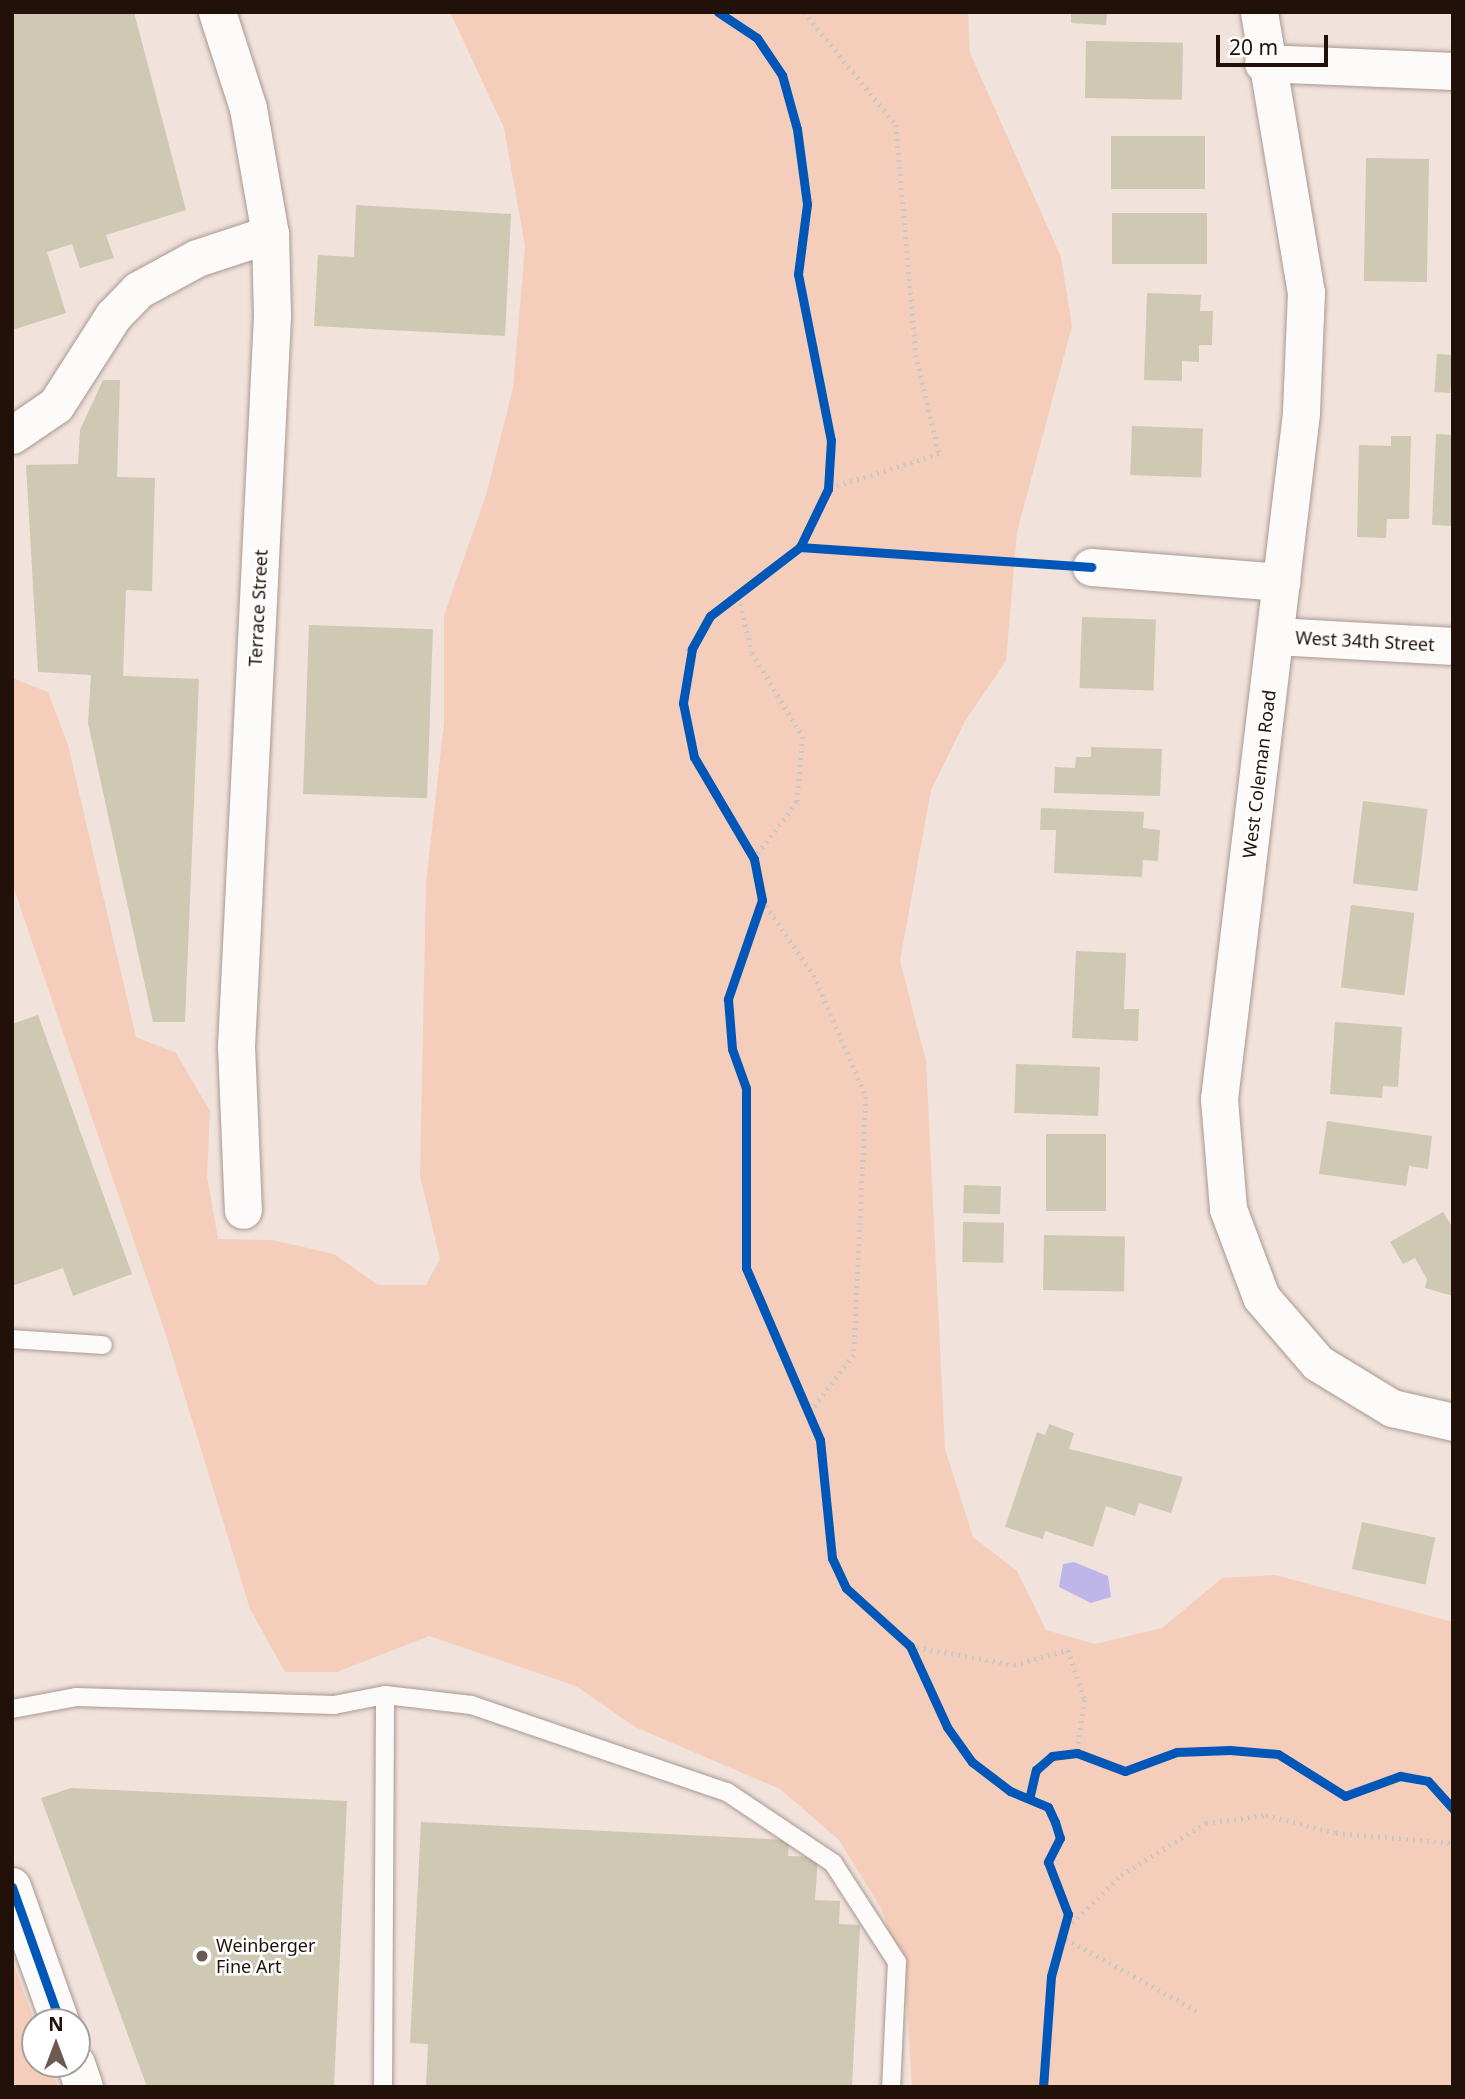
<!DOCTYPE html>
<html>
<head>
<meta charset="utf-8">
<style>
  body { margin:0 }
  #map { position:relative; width:1465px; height:2099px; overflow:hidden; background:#f1e2db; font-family:"Noto Sans",sans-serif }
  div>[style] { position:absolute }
  .green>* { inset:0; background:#f5cebb }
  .water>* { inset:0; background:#beb5e9 }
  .building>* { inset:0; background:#cfc8b3; transform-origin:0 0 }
  .path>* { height:4.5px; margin-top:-2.25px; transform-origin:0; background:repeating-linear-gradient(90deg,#ccc6c4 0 2px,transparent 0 7px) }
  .roads { filter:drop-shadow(0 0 2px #a89992) drop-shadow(0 0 2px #a89992) }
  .lane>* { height:18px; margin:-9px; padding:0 9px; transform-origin:9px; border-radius:9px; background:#fdfbfa }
  .street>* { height:37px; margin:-18.5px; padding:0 18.5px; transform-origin:18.5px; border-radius:18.5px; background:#fdfbfa }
  .secondary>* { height:38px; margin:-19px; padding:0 19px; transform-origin:19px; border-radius:19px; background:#fdfbfa }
  .cycleway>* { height:9px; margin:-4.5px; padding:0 4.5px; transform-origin:4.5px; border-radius:4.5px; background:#0057b8 }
  .dots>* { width:19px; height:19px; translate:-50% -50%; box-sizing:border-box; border:4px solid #fff; border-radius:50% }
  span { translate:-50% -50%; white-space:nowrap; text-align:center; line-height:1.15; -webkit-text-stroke:5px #fff; paint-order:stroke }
  .street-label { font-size:18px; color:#211109 }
  .poi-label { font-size:18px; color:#211109 }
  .left { translate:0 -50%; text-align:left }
  .frame { position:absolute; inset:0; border:14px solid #211109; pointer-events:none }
  .north { position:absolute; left:21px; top:2008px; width:70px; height:70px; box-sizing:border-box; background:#fff; border:2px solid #a6a09d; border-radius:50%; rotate:0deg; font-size:19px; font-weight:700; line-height:28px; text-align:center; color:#211109 }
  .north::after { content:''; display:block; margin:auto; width:24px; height:32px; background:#6a5a52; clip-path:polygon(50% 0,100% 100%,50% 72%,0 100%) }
  .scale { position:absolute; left:1216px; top:35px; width:112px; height:32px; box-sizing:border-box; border:4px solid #211109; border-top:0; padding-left:9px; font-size:21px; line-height:24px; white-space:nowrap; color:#211109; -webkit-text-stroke:5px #fff; paint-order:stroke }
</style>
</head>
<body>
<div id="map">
  <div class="green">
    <div style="clip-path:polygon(450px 12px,968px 12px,970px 53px,1061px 257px,1072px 326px,1017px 532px,1006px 661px,965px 721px,931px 790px,900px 961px,926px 1061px,945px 1449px,973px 1537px,1017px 1571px,1046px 1630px,1095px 1644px,1162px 1628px,1222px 1578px,1275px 1575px,1453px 1622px,1453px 2087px,912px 2087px,905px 1979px,882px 1910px,839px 1840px,780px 1789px,635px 1727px,576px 1686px,429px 1636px,337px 1672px,285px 1672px,250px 1609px,165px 1332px,12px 883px,12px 678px,48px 692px,68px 745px,136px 1037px,176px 1053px,210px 1111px,207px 1176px,218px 1239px,272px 1240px,334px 1254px,378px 1285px,426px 1285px,440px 1259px,420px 1176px,426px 883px,444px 723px,444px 615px,486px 495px,513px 388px,525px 246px,504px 128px)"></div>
    <div style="clip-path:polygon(12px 1960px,35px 2023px,35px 2064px,50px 2064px,58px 2087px,12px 2087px)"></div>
  </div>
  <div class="water">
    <div style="clip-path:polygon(1074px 1562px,1108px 1576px,1111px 1597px,1091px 1603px,1059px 1587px,1063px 1564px)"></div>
  </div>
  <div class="building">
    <div style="clip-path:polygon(12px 12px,134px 12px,186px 210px,106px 235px,114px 258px,80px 268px,72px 244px,47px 252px,66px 313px,12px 330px)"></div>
    <div style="clip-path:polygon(1071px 12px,1107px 12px,1106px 25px,1071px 23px)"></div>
    <div style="left:1086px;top:41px;width:97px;height:57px;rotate:1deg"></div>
    <div style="left:1111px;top:136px;width:94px;height:53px"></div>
    <div style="left:1366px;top:158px;width:63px;height:123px;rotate:1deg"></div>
    <div style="clip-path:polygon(356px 205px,511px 214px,505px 336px,314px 326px,318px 255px,354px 257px)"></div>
    <div style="left:1112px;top:213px;width:95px;height:51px"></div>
    <div style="clip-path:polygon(1147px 293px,1201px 295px,1200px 311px,1213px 311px,1212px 345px,1199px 345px,1199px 362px,1182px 361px,1182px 381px,1144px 380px)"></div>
    <div style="left:1437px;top:354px;width:16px;height:38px;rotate:4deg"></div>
    <div style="clip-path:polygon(103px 380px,120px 380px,117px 477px,155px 478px,152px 591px,126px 590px,123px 676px,199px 679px,185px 1022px,153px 1022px,88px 723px,91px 675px,38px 672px,26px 465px,78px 464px,80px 430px)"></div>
    <div style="left:1132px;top:426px;width:71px;height:49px;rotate:2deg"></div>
    <div style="clip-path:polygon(1436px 434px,1453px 435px,1453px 526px,1432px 525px)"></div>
    <div style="clip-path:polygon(1391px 436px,1411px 436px,1409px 519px,1387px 519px,1386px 538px,1357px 537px,1359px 445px,1391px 446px)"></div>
    <div style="left:1082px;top:617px;width:74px;height:71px;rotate:2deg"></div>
    <div style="left:309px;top:625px;width:124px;height:169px;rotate:2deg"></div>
    <div style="clip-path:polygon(1091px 747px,1162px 749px,1160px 796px,1054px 793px,1055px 767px,1075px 768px,1076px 757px,1091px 757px)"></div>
    <div style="left:1363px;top:801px;width:65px;height:83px;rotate:7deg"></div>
    <div style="clip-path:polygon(1041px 808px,1144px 812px,1143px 828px,1160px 830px,1158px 861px,1143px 860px,1142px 877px,1054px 873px,1056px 830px,1040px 830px)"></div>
    <div style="left:1351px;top:905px;width:64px;height:83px;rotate:7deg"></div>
    <div style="clip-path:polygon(1076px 951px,1126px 953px,1124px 1009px,1139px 1009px,1138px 1041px,1072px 1038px)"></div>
    <div style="clip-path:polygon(38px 1015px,132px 1274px,73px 1296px,63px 1268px,12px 1286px,12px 1024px)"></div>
    <div style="clip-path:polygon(1335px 1022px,1402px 1027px,1398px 1087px,1383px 1086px,1382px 1098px,1330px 1094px)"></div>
    <div style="left:1016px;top:1064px;width:84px;height:49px;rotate:2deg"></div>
    <div style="clip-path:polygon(1327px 1121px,1432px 1136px,1428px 1169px,1409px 1166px,1406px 1186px,1319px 1174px)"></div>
    <div style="left:1046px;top:1134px;width:60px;height:77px"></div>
    <div style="left:964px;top:1185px;width:37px;height:28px;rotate:2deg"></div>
    <div style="clip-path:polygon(1443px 1212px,1453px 1228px,1453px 1296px,1425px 1288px,1427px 1279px,1415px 1258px,1403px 1264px,1390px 1242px)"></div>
    <div style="left:963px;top:1222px;width:41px;height:40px;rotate:1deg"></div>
    <div style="left:1044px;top:1235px;width:81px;height:55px;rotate:1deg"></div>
    <div style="clip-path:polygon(1049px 1424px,1074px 1433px,1069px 1449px,1183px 1477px,1171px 1513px,1139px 1503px,1135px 1516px,1106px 1506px,1093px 1547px,1045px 1531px,1043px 1539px,1005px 1527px,1037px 1432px,1045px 1435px)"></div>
    <div style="left:1362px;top:1522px;width:75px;height:48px;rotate:12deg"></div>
    <div style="clip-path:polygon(71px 1788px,347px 1801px,334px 2087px,147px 2087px,41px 1798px)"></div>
    <div style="clip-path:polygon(421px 1822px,789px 1840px,788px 1856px,818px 1857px,815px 1900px,840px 1901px,839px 1924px,860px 1925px,852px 2087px,426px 2087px,428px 2044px,410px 2043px)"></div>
  </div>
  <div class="path">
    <div style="left:804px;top:12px;width:146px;rotate:50.8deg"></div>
    <div style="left:896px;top:125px;width:231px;rotate:85deg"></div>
    <div style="left:916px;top:355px;width:102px;rotate:76.9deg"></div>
    <div style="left:939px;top:454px;width:116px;rotate:162.5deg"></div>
    <div style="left:739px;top:597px;width:57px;rotate:76.9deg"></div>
    <div style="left:752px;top:653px;width:98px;rotate:58.7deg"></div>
    <div style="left:803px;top:737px;width:65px;rotate:95.3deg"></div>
    <div style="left:797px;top:802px;width:71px;rotate:127deg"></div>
    <div style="left:762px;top:900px;width:91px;rotate:55.3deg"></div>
    <div style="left:814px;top:975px;width:133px;rotate:66.9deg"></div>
    <div style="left:866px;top:1097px;width:258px;rotate:92.7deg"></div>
    <div style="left:854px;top:1355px;width:76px;rotate:127.5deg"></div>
    <div style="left:910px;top:1646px;width:106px;rotate:10.4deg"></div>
    <div style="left:1014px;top:1665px;width:56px;rotate:-15.5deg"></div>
    <div style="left:1068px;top:1650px;width:53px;rotate:71.2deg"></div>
    <div style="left:1085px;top:1700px;width:54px;rotate:98.6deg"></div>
    <div style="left:1067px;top:1928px;width:76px;rotate:-44.5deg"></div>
    <div style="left:1121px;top:1875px;width:100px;rotate:-31.5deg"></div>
    <div style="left:1206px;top:1823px;width:61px;rotate:-7.6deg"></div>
    <div style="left:1266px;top:1815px;width:72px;rotate:14.4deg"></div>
    <div style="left:1336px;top:1833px;width:117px;rotate:4.9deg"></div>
    <div style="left:1066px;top:1939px;width:154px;rotate:28.7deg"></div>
  </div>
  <div class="roads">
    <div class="lane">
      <div style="left:12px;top:1339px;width:91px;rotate:3.8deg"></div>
      <div style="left:12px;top:1709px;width:65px;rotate:-10.6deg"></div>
      <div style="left:76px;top:1697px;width:258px;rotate:1.8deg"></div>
      <div style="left:334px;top:1705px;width:52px;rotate:-11.1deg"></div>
      <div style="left:385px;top:1695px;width:87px;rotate:6.6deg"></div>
      <div style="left:471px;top:1705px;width:270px;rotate:18.8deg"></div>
      <div style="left:727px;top:1792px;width:128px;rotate:33.8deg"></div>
      <div style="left:833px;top:1863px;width:118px;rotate:57.1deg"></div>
      <div style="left:897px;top:1962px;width:125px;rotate:92.7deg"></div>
      <div style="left:383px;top:2087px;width:392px;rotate:-89.7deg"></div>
    </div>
    <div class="street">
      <div style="left:217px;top:12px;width:101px;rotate:72.1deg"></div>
      <div style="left:248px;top:108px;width:128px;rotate:80.1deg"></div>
      <div style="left:270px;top:234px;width:82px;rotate:88.6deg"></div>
      <div style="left:272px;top:316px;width:731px;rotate:92.82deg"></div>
      <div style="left:236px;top:1046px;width:164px;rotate:87.6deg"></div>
      <div style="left:1259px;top:12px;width:284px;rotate:80.5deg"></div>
      <div style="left:1306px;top:292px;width:121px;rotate:92.4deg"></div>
      <div style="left:1301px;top:413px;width:691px;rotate:96.82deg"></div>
      <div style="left:1219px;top:1099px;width:110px;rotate:85.3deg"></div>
      <div style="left:1228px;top:1209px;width:94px;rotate:69.4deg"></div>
      <div style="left:1261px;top:1297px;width:87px;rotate:49.2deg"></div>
      <div style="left:1318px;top:1363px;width:87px;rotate:31.3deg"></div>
      <div style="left:1392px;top:1408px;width:63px;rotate:12.9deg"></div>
      <div style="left:1263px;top:63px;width:190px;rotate:2.4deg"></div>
      <div style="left:12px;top:435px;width:53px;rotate:-34.3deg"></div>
      <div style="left:56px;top:405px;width:106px;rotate:-57.4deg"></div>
      <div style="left:113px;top:316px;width:36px;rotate:-46deg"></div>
      <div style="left:138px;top:290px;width:67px;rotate:-28.5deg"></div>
      <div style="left:197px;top:258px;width:77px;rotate:-18.2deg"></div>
      <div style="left:1091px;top:567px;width:191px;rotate:4.5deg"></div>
      <div style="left:1276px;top:636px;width:177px;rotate:3.2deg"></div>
    </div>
    <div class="secondary">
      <div style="left:12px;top:1887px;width:143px;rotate:70.4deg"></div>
      <div style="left:76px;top:2064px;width:24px;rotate:71deg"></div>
    </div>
  </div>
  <div class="cycleway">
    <div style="left:718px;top:12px;width:47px;rotate:33.7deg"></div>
    <div style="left:757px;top:38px;width:45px;rotate:56deg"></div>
    <div style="left:782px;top:75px;width:56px;rotate:74.5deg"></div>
    <div style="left:797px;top:129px;width:76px;rotate:82.4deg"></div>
    <div style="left:807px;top:204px;width:71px;rotate:97.3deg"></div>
    <div style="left:798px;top:274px;width:169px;rotate:78.8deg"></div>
    <div style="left:831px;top:440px;width:49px;rotate:93.5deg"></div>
    <div style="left:828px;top:489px;width:64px;rotate:115.8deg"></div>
    <div style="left:800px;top:547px;width:113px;rotate:142.5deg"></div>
    <div style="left:710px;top:616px;width:38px;rotate:119deg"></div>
    <div style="left:692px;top:649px;width:55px;rotate:99.5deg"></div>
    <div style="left:683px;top:703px;width:55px;rotate:78.5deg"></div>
    <div style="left:694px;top:757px;width:118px;rotate:59.5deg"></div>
    <div style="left:754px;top:859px;width:42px;rotate:79deg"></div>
    <div style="left:762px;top:900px;width:105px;rotate:109deg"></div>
    <div style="left:728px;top:999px;width:50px;rotate:85.4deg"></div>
    <div style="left:732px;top:1049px;width:41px;rotate:70.3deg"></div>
    <div style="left:746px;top:1088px;width:180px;rotate:90deg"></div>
    <div style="left:746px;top:1268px;width:187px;rotate:66.7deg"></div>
    <div style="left:820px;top:1440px;width:119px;rotate:84.2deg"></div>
    <div style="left:832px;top:1558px;width:33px;rotate:65deg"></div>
    <div style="left:846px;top:1588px;width:86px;rotate:42.2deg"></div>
    <div style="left:910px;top:1646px;width:89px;rotate:65.4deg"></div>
    <div style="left:947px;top:1727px;width:43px;rotate:54.5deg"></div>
    <div style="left:972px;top:1762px;width:48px;rotate:37.3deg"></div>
    <div style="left:1010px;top:1791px;width:41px;rotate:22.8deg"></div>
    <div style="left:1048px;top:1807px;width:17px;rotate:65deg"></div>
    <div style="left:1055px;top:1822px;width:17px;rotate:73deg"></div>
    <div style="left:1060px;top:1838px;width:27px;rotate:117deg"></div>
    <div style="left:1048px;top:1862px;width:56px;rotate:69deg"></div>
    <div style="left:1068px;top:1914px;width:64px;rotate:105.3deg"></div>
    <div style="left:1051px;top:1976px;width:111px;rotate:94.1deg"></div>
    <div style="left:800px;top:547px;width:292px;rotate:3.9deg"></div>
    <div style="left:1030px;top:1795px;width:26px;rotate:-77deg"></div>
    <div style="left:1036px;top:1770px;width:21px;rotate:-41deg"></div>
    <div style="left:1052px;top:1756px;width:25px;rotate:-7deg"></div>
    <div style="left:1077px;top:1753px;width:51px;rotate:20.6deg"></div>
    <div style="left:1125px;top:1771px;width:55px;rotate:-20.1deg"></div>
    <div style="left:1177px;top:1752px;width:53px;rotate:-2.2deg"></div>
    <div style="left:1230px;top:1750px;width:48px;rotate:4.8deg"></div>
    <div style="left:1278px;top:1754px;width:79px;rotate:32.1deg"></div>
    <div style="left:1345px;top:1796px;width:59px;rotate:-20deg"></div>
    <div style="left:1400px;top:1776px;width:28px;rotate:10deg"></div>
    <div style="left:1428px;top:1781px;width:38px;rotate:48deg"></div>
    <div style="left:12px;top:1887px;width:143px;rotate:70.4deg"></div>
  </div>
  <div class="dots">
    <div style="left:202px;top:1956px;background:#6a5a52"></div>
  </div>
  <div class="street-label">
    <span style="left:258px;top:608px;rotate:-87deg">Terrace Street</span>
    <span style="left:1365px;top:641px;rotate:3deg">West 34th Street</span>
    <span style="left:1259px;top:774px;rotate:-83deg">West Coleman Road</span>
  </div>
  <div class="poi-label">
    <span class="left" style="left:216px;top:1956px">Weinberger<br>Fine Art</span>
  </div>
  <div class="frame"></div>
  <div class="north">N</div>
  <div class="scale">20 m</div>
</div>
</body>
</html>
